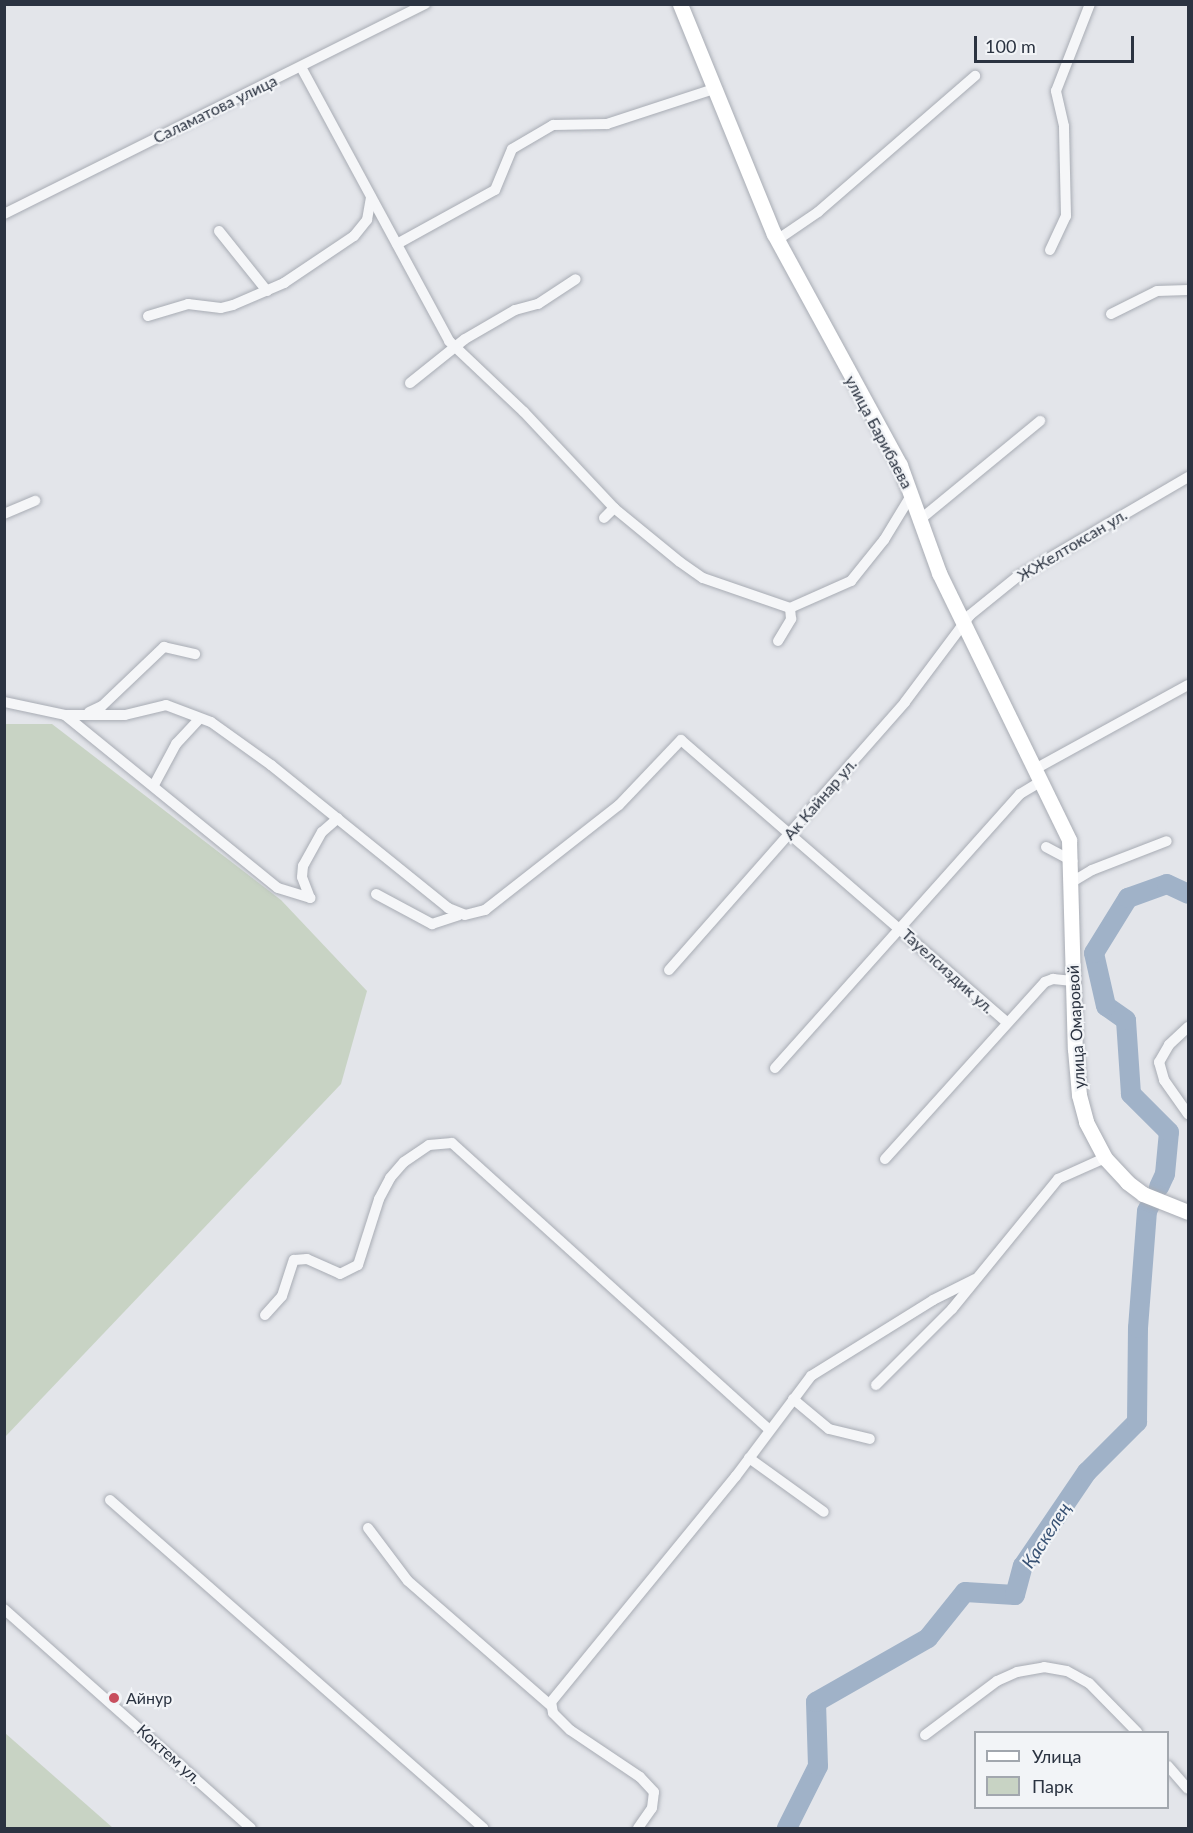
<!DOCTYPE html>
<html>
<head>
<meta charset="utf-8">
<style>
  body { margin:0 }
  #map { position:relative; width:1193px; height:1833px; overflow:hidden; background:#e3e5ea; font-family:Lato,sans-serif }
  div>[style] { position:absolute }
  .green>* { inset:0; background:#c8d3c4 }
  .river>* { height:20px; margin:-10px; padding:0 10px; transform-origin:10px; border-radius:10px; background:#a0b2c8 }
  .roads { filter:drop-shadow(0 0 2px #a8acb4) drop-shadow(0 0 2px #a8acb4) }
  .street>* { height:10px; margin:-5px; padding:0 5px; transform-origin:5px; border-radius:5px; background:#f5f6f8 }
  .secondary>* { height:15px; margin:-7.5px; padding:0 7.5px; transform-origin:7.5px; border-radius:7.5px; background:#fff }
  .dots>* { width:16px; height:16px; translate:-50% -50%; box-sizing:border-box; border:3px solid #f2f4f7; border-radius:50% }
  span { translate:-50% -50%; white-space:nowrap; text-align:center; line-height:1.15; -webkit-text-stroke:4.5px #f2f4f7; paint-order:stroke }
  .street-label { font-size:16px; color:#2b3341 }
  .poi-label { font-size:16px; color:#2b3341 }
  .left { translate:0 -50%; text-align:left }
  .water-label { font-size:18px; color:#375173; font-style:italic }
  .frame { position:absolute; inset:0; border:6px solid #2b3341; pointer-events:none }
  .legend { position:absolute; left:974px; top:1731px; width:195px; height:78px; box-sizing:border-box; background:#f2f4f7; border:2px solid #a2a7ae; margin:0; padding:8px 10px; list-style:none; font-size:18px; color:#2b3341 }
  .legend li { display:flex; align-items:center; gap:12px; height:30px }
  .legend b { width:30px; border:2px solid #a2a7ae }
  .scale { position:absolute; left:974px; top:36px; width:160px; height:27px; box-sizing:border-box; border:3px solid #2b3341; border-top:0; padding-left:8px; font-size:18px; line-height:21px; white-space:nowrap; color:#2b3341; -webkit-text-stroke:4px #f2f4f7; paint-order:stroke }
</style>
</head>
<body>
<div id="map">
  <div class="green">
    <div style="clip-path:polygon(5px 724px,52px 724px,281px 900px,367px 991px,341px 1084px,5px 1437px)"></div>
    <div style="clip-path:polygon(5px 1733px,113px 1828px,5px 1828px)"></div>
  </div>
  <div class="river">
    <div style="left:1159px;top:1187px;width:14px;rotate:-65deg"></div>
    <div style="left:1165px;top:1174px;width:42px;rotate:-84.6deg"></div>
    <div style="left:1169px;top:1132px;width:54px;rotate:-135deg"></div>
    <div style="left:1131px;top:1094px;width:74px;rotate:-93.9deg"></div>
    <div style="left:1126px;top:1020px;width:24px;rotate:-145deg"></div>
    <div style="left:1106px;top:1006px;width:54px;rotate:-102.8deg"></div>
    <div style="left:1094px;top:953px;width:65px;rotate:-58.3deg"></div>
    <div style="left:1128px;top:898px;width:41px;rotate:-19.7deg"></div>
    <div style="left:1167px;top:884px;width:23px;rotate:25deg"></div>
    <div style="left:787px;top:1828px;width:69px;rotate:-63.4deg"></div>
    <div style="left:818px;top:1766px;width:64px;rotate:-91.8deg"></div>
    <div style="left:816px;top:1702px;width:129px;rotate:-29.7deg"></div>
    <div style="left:928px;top:1638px;width:59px;rotate:-51.2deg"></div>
    <div style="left:965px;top:1592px;width:50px;rotate:3.4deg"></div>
    <div style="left:1015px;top:1595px;width:30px;rotate:-75deg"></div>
    <div style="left:1023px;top:1566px;width:114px;rotate:-55.8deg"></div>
    <div style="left:1087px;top:1472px;width:71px;rotate:-45deg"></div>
    <div style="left:1137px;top:1422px;width:94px;rotate:-89.4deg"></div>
    <div style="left:1138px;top:1328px;width:117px;rotate:-85.6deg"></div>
    <div style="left:1147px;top:1211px;width:9px;rotate:-63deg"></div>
  </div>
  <div class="roads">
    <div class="street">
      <div style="left:301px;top:67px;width:311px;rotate:61.6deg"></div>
      <div style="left:449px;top:341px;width:103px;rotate:43.4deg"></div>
      <div style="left:524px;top:412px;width:132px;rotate:46.8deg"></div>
      <div style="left:614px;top:508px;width:85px;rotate:39.3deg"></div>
      <div style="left:680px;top:562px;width:28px;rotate:35deg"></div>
      <div style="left:703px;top:578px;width:92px;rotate:19deg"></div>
      <div style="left:790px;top:608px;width:67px;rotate:-23.9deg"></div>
      <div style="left:851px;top:581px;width:53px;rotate:-51.2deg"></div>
      <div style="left:884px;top:540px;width:54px;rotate:-58.7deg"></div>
      <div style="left:4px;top:214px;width:471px;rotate:-26.5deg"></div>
      <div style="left:219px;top:231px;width:77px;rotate:51.3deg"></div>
      <div style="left:777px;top:240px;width:50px;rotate:-34.3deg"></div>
      <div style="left:818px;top:212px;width:208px;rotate:-40.9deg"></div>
      <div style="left:397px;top:244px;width:112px;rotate:-28.9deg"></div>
      <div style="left:495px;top:190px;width:44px;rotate:-67.5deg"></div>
      <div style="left:512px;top:149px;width:48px;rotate:-30.3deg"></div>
      <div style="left:553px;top:125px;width:54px;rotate:-1.1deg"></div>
      <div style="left:607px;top:124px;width:113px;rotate:-18.1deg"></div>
      <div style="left:1050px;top:250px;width:38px;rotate:-65deg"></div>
      <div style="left:1066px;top:216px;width:90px;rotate:-91.3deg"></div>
      <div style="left:1064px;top:126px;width:36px;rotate:-103deg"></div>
      <div style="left:1056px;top:91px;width:93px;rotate:-68.7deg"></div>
      <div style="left:1111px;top:314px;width:51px;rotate:-26.6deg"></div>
      <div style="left:1157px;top:291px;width:31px;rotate:-2deg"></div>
      <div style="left:148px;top:316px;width:42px;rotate:-16.7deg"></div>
      <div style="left:188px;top:304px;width:33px;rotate:7deg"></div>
      <div style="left:221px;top:308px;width:12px;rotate:-14deg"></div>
      <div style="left:233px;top:305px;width:56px;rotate:-23.3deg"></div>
      <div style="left:284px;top:283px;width:84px;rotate:-33.9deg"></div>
      <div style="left:354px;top:236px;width:21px;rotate:-51deg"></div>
      <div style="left:367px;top:220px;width:23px;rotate:-80deg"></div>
      <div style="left:410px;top:383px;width:70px;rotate:-38.7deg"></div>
      <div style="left:465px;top:339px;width:58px;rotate:-30.1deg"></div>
      <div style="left:515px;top:310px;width:24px;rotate:-15deg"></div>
      <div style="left:538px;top:304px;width:45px;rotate:-33.3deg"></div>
      <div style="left:4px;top:514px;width:34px;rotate:-23deg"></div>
      <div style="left:604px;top:518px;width:14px;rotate:-45deg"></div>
      <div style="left:922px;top:518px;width:153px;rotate:-39.4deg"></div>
      <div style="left:778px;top:641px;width:26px;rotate:-59deg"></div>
      <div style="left:791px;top:619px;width:11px;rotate:-95deg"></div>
      <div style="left:4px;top:702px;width:62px;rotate:12deg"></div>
      <div style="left:65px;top:715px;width:274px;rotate:39.1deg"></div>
      <div style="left:278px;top:888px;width:34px;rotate:17deg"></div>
      <div style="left:89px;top:712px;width:14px;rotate:-25deg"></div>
      <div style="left:102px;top:706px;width:86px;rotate:-43.6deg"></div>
      <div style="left:164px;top:647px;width:32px;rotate:13deg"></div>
      <div style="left:65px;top:715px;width:60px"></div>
      <div style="left:125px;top:715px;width:42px;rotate:-13.7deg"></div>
      <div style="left:166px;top:705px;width:48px;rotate:20.7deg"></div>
      <div style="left:211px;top:722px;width:74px;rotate:35.6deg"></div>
      <div style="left:271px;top:765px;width:228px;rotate:38.9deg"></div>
      <div style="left:448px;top:908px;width:18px;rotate:22deg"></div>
      <div style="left:465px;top:915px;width:21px;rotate:-14deg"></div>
      <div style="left:485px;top:910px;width:170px;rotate:-38.1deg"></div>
      <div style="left:619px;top:805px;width:90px;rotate:-46.4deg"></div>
      <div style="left:681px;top:740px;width:432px;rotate:40.9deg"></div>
      <div style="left:1037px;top:768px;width:172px;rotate:-28.8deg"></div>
      <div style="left:154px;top:785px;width:47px;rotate:-61.8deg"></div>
      <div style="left:176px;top:744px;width:35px;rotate:-47deg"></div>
      <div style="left:1046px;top:847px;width:30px;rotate:28deg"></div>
      <div style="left:1072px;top:882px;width:23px;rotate:-31deg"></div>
      <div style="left:1092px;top:870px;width:80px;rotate:-21.1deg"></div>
      <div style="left:376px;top:894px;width:64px;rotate:28.2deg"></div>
      <div style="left:432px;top:924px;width:28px;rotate:-18deg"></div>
      <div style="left:310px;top:898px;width:22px;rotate:-111deg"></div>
      <div style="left:302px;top:877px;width:11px;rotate:-85deg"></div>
      <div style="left:303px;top:866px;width:39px;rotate:-61deg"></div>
      <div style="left:322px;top:832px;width:21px;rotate:-41deg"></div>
      <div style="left:669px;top:970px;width:357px;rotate:-48.6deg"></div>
      <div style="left:905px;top:702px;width:109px;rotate:-53.2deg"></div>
      <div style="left:970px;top:615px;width:60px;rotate:-39deg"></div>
      <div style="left:1017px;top:577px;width:198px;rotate:-30.3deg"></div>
      <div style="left:1188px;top:1027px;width:26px;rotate:137deg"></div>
      <div style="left:1169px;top:1045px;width:20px;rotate:120deg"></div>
      <div style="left:1159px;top:1062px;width:19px;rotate:74deg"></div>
      <div style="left:1164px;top:1080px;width:42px;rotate:54.8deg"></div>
      <div style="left:775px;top:1068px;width:368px;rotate:-48.2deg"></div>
      <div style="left:1020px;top:794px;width:26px;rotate:-31deg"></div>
      <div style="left:885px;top:1159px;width:239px;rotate:-47.9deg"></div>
      <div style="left:1045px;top:982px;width:9px;rotate:-21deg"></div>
      <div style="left:1053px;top:979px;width:20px;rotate:6deg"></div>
      <div style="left:265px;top:1315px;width:25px;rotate:-48deg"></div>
      <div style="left:282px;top:1296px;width:38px;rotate:-72deg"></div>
      <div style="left:294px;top:1260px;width:13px;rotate:-4deg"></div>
      <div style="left:307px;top:1259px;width:36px;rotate:24deg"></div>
      <div style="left:340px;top:1274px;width:20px;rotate:-27deg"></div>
      <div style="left:358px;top:1265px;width:69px;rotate:-72.3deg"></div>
      <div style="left:379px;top:1199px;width:24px;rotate:-62deg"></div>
      <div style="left:390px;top:1178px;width:21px;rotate:-49deg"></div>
      <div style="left:404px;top:1162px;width:30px;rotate:-34deg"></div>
      <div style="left:429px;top:1145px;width:23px;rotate:-5deg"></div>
      <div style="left:452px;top:1143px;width:427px;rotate:42.1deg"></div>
      <div style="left:876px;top:1385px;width:107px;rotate:-45deg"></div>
      <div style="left:952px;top:1309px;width:168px;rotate:-50.8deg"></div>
      <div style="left:1058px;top:1179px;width:51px;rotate:-24.1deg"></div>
      <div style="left:793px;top:1399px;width:47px;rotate:39.8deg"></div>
      <div style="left:829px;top:1429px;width:42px;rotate:13.7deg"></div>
      <div style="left:749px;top:1458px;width:92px;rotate:35.8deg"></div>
      <div style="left:110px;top:1500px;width:497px;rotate:41.3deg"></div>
      <div style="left:368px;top:1528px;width:66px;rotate:53deg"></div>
      <div style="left:408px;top:1581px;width:189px;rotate:41.1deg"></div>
      <div style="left:4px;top:1609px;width:330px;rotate:41.6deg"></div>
      <div style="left:925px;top:1735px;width:90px;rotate:-36.9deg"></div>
      <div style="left:997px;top:1681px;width:22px;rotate:-24deg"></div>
      <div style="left:1017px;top:1672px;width:27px;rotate:-10deg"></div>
      <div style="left:1044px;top:1667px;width:23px;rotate:10deg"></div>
      <div style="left:1067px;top:1671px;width:25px;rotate:29deg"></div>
      <div style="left:1089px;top:1683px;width:69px;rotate:45.6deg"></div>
      <div style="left:1168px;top:1766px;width:30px;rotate:49deg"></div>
      <div style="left:638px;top:1828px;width:24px;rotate:-55deg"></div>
      <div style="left:652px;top:1808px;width:16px;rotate:-83deg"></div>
      <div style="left:654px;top:1792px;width:21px;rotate:-133deg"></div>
      <div style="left:640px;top:1777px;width:84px;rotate:-146.1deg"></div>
      <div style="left:570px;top:1730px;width:24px;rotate:-135deg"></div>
      <div style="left:553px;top:1713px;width:11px;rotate:-100deg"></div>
      <div style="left:551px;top:1702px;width:292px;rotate:-50.7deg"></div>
      <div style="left:736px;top:1476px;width:125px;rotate:-53.1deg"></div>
      <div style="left:811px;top:1376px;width:144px;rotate:-31.9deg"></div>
      <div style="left:933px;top:1300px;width:47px;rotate:-26.6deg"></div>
    </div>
    <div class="secondary">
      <div style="left:680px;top:4px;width:248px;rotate:67.8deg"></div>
      <div style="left:774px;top:234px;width:263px;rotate:61.4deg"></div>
      <div style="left:900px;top:465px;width:115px;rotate:70.1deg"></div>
      <div style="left:939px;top:573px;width:297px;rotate:64deg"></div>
      <div style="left:1069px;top:840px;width:209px;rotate:88.4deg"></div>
      <div style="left:1075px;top:1049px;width:46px;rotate:85deg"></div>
      <div style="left:1079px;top:1095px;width:28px;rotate:75deg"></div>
      <div style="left:1086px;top:1122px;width:41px;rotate:62.2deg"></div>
      <div style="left:1105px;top:1158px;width:33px;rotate:47deg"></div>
      <div style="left:1127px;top:1182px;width:20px;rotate:37deg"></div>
      <div style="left:1143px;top:1194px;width:48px;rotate:21.8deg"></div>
    </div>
  </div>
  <div class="dots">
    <div style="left:114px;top:1698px;background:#c84f5e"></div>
  </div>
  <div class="street-label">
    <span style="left:215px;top:109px;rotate:-26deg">Саламатова улица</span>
    <span style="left:879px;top:432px;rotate:62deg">улица Барибаева</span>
    <span style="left:1072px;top:545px;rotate:-31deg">ЖЖелтоксан ул.</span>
    <span style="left:820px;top:799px;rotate:-49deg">Ак Кайнар ул.</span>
    <span style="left:948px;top:971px;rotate:42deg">Тауелсиздик ул.</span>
    <span style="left:1076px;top:1027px;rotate:-93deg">улица Омаровой</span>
    <span style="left:169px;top:1754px;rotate:42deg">Коктем ул.</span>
  </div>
  <div class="poi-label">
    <span class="left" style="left:126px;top:1698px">Айнур</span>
  </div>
  <div class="water-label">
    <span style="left:1046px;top:1535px;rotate:-57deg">Қаскелең</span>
  </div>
  <div class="frame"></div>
  <ul class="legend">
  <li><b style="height:8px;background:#fff"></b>Улица</li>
  <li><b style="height:16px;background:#c8d3c4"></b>Парк</li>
  </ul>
  <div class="scale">100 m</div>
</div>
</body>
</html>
